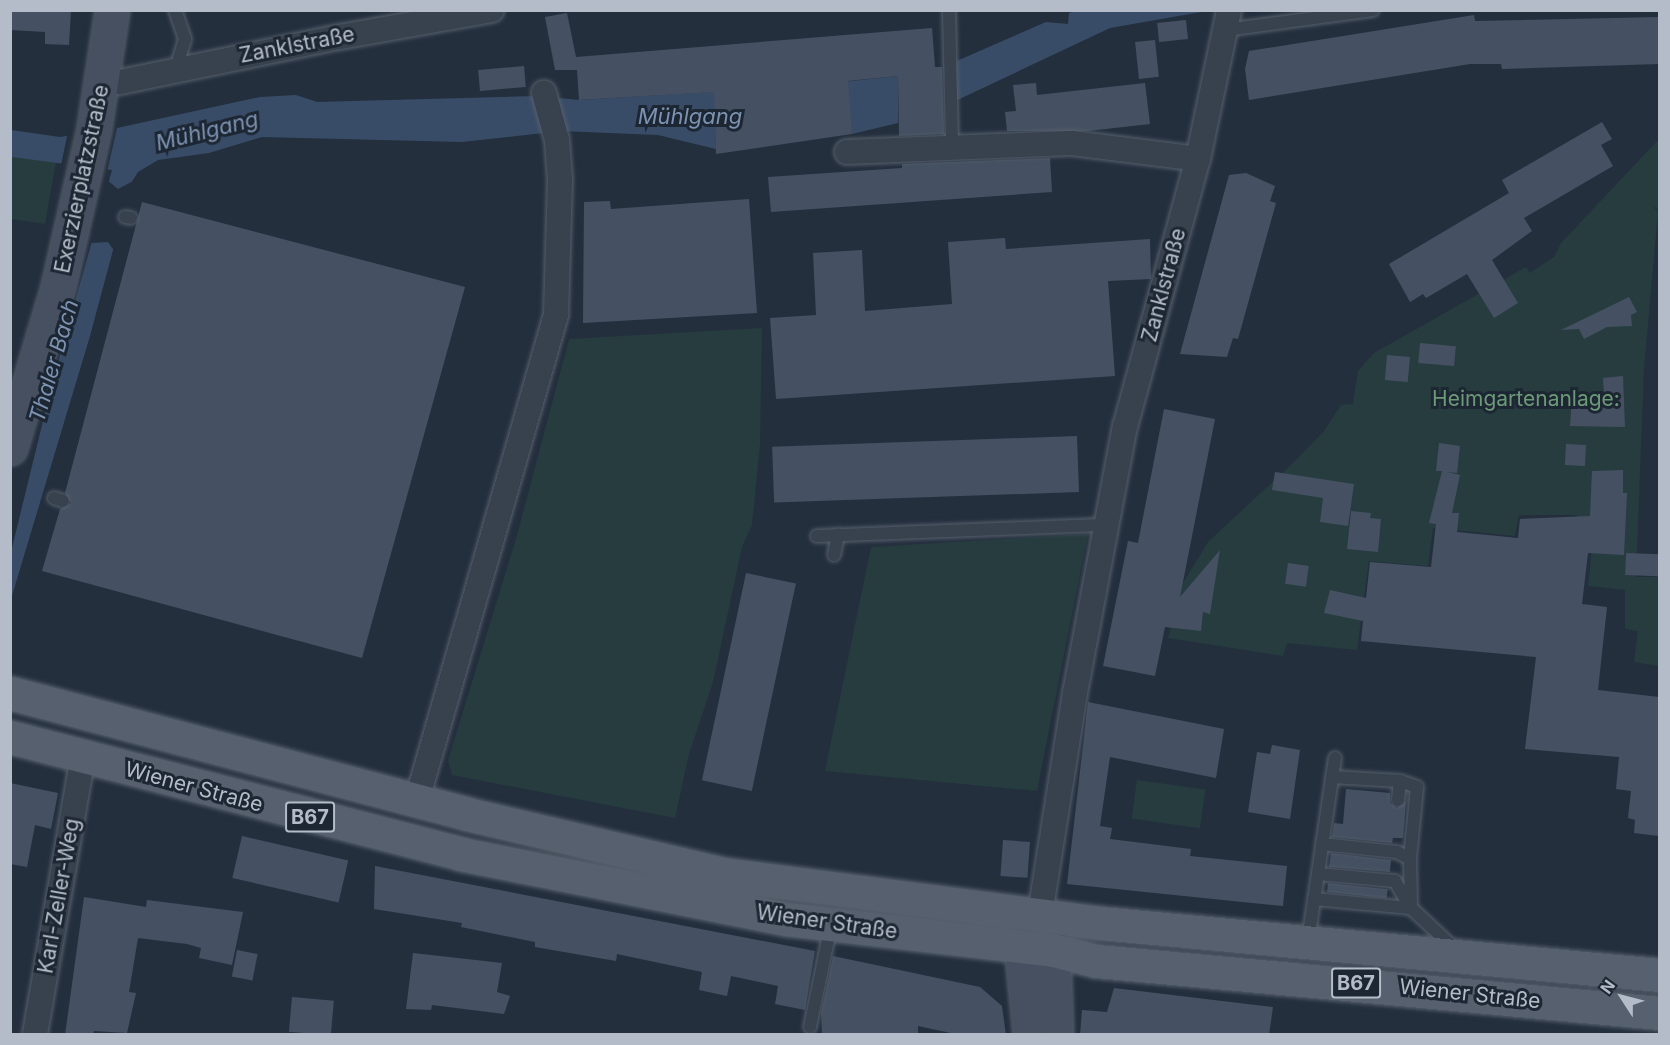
<!DOCTYPE html>
<html>
<head>
<meta charset="utf-8">
<style>
  body { margin:0 }
  #map { position:relative; width:1670px; height:1045px; overflow:hidden; background:#242f3e; font-family:Inter,sans-serif }
  div>[style] { position:absolute }
  .green>* { inset:0; background:#263c3f; transform-origin:0 0 }
  .water>* { inset:0; background:#394c67 }
  .pier>* { inset:0; background:#242f3e }
  .building>* { inset:0; background:#455162; transform-origin:0 0 }
  .roads { filter:drop-shadow(0 0 2px #565f6c) drop-shadow(0 0 2px #565f6c) }
  .lane>* { height:12px; margin:-6px; padding:0 6px; transform-origin:6px; border-radius:6px; background:#38414e }
  .street>* { height:24px; margin:-12px; padding:0 12px; transform-origin:12px; border-radius:12px; background:#38414e }
  .secondary>* { height:33px; margin:-16.5px; padding:0 16.5px; transform-origin:16.5px; border-radius:16.5px; background:#465061 }
  .primary>* { height:33px; margin:-16.5px; padding:0 16.5px; transform-origin:16.5px; border-radius:16.5px; background:#56606e }
  span { translate:-50% -50%; white-space:nowrap; text-align:center; line-height:1.15; -webkit-text-stroke:6px #1d2633; paint-order:stroke }
  .shield-label span { padding:2px 4px; background:#1d2633; border:2px solid; border-radius:4px; -webkit-text-stroke-width:0 }
  .shield-label { font-size:20px; color:#b4bcc9; font-weight:700 }
  .street-label { font-size:21px; color:#b4bcc9 }
  .park-label { font-size:21px; color:#6b9a76 }
  .water-label { font-size:22px; color:#7c92b1; font-style:italic }
  .frame { position:absolute; inset:0; border:12px solid #b4bcc9; pointer-events:none }
  .north { position:absolute; left:1592px; top:967px; width:60px; height:60px; -webkit-text-stroke:4px #1d2633; paint-order:stroke; rotate:306deg; font-size:16px; font-weight:700; line-height:24px; text-align:center; color:#b4bcc9 }
  .north::after { content:''; display:block; margin:auto; width:21px; height:27px; background:#b4bcc9; clip-path:polygon(50% 0,100% 100%,50% 72%,0 100%) }
</style>
</head>
<body>
<div id="map">
  <div class="green">
    <div style="clip-path:polygon(1659px 139px,1659px 210px,1653px 206px,1658px 212px,1644px 369px,1636px 577px,1659px 577px,1659px 666px,1634px 662px,1638px 631px,1625px 629px,1625px 590px,1588px 586px,1592px 548px,1575px 549px,1577px 515px,1519px 515px,1515px 536px,1433px 528px,1428px 566px,1369px 561px,1357px 650px,1287px 643px,1283px 656px,1168px 638px,1183px 583px,1208px 542px,1294px 462px,1324px 431px,1341px 405px,1353px 404px,1358px 371px,1374px 353px,1526px 267px,1530px 273px,1554px 257px,1561px 243px)"></div>
    <div style="clip-path:polygon(11px 157px,56px 162px,45px 224px,11px 219px)"></div>
    <div style="clip-path:polygon(762px 328px,760px 444px,752px 525px,742px 547px,713px 682px,689px 754px,675px 818px,452px 775px,448px 760px,516px 539px,569px 339px)"></div>
    <div style="clip-path:polygon(1088px 534px,1037px 791px,825px 771px,871px 547px)"></div>
    <div style="left:1137px;top:780px;width:69px;height:39px;rotate:8deg"></div>
  </div>
  <div class="water">
    <div style="clip-path:polygon(1075px 11px,1207px 11px,1110px 28px,949px 104px,943px 67px,1046px 22px,1068px 24px,1069px 13px)"></div>
    <div style="clip-path:polygon(898px 76px,898px 123px,852px 134px,842px 82px)"></div>
    <div style="clip-path:polygon(725px 91px,728px 118px,715px 118px,716px 149px,658px 135px,561px 131px,462px 142px,262px 137px,209px 153px,158px 160px,138px 172px,131px 183px,90px 336px,11px 599px,11px 552px,52px 384px,112px 170px,11px 157px,11px 130px,60px 137px,117px 128px,260px 97px,296px 95px,317px 102px,538px 96px,580px 100px)"></div>
  </div>
  <div class="pier">
    <div style="clip-path:polygon(97px 128px,117px 128px,107px 172px,61px 165px,68px 132px)"></div>
    <div style="clip-path:polygon(107px 180px,118px 189px,135px 180px,115px 252px,108px 242px,91px 243px)"></div>
  </div>
  <div class="building">
    <div style="clip-path:polygon(10px 10px,71px 10px,69px 45px,45px 44px,45px 32px,10px 30px)"></div>
    <div style="clip-path:polygon(567px 13px,576px 57px,932px 28px,935px 67px,942px 67px,944px 134px,899px 136px,898px 76px,848px 81px,852px 134px,716px 154px,714px 92px,579px 100px,577px 70px,555px 70px,545px 17px)"></div>
    <div style="clip-path:polygon(1474px 15px,1475px 21px,1659px 17px,1659px 64px,1502px 69px,1501px 64px,1470px 64px,1249px 100px,1245px 69px,1249px 51px)"></div>
    <div style="left:1186px;top:20px;width:19px;height:29px;rotate:84deg"></div>
    <div style="left:1155px;top:40px;width:37px;height:20px;rotate:84deg"></div>
    <div style="left:524px;top:66px;width:21px;height:46px;rotate:85deg"></div>
    <div style="clip-path:polygon(1036px 83px,1037px 95px,1145px 83px,1150px 124px,1088px 131px,1007px 131px,1005px 112px,1016px 111px,1013px 85px)"></div>
    <div style="clip-path:polygon(1602px 122px,1612px 139px,1601px 145px,1613px 166px,1524px 218px,1532px 231px,1492px 260px,1518px 303px,1494px 318px,1467px 274px,1426px 298px,1423px 294px,1410px 302px,1389px 264px,1509px 193px,1502px 180px)"></div>
    <div style="clip-path:polygon(1050px 158px,1052px 192px,771px 212px,768px 177px,902px 168px,902px 164px)"></div>
    <div style="clip-path:polygon(1246px 173px,1275px 186px,1270px 201px,1276px 203px,1238px 339px,1233px 338px,1227px 357px,1180px 354px,1229px 175px)"></div>
    <div style="clip-path:polygon(749px 199px,757px 313px,583px 323px,584px 202px,610px 201px,611px 209px)"></div>
    <div style="clip-path:polygon(142px 202px,465px 287px,362px 658px,42px 571px,60px 509px,71px 503px,65px 493px)"></div>
    <div style="clip-path:polygon(1005px 238px,1006px 249px,1150px 239px,1151px 279px,1108px 281px,1115px 376px,776px 399px,770px 318px,816px 315px,813px 253px,862px 250px,865px 311px,952px 304px,948px 242px)"></div>
    <div style="clip-path:polygon(1629px 297px,1637px 312px,1631px 315px,1632px 326px,1607px 327px,1584px 339px,1579px 329px,1561px 330px)"></div>
    <div style="left:1420px;top:343px;width:36px;height:20px;rotate:5deg"></div>
    <div style="left:1387px;top:355px;width:23px;height:25px;rotate:5deg"></div>
    <div style="clip-path:polygon(1623px 376px,1625px 427px,1570px 426px,1572px 397px,1578px 398px,1579px 393px,1604px 395px,1603px 378px)"></div>
    <div style="clip-path:polygon(1164px 409px,1215px 419px,1180px 597px,1220px 550px,1210px 614px,1203px 612px,1201px 631px,1165px 627px,1155px 676px,1103px 666px,1128px 541px,1138px 543px)"></div>
    <div style="left:1077px;top:436px;width:56px;height:305px;rotate:88deg"></div>
    <div style="clip-path:polygon(1439px 443px,1460px 446px,1457px 473px,1447px 472px,1460px 475px,1452px 513px,1459px 513px,1457px 532px,1518px 538px,1520px 519px,1590px 516px,1592px 471px,1623px 470px,1623px 493px,1627px 493px,1624px 555px,1588px 553px,1582px 604px,1607px 607px,1598px 690px,1659px 697px,1659px 836px,1634px 833px,1635px 820px,1628px 818px,1631px 791px,1616px 789px,1619px 757px,1525px 749px,1536px 657px,1361px 641px,1363px 621px,1324px 613px,1330px 590px,1366px 598px,1370px 562px,1431px 567px,1436px 524px,1429px 523px,1442px 471px,1436px 471px)"></div>
    <div style="left:1566px;top:444px;width:20px;height:21px;rotate:3deg"></div>
    <div style="clip-path:polygon(1275px 472px,1354px 484px,1348px 526px,1320px 522px,1323px 498px,1272px 490px)"></div>
    <div style="clip-path:polygon(1351px 511px,1371px 513px,1370px 518px,1381px 519px,1378px 552px,1347px 549px)"></div>
    <div style="left:1626px;top:553px;width:33px;height:22px;rotate:2deg"></div>
    <div style="left:1288px;top:563px;width:21px;height:21px;rotate:8deg"></div>
    <div style="left:746px;top:573px;width:51px;height:212px;rotate:12deg"></div>
    <div style="clip-path:polygon(1088px 702px,1224px 729px,1216px 778px,1110px 757px,1100px 826px,1112px 828px,1110px 839px,1191px 849px,1190px 856px,1287px 866px,1283px 906px,1067px 884px)"></div>
    <div style="clip-path:polygon(1272px 745px,1300px 750px,1290px 819px,1248px 812px,1257px 752px,1270px 754px)"></div>
    <div style="clip-path:polygon(10px 783px,58px 793px,51px 829px,35px 825px,27px 867px,10px 864px)"></div>
    <div style="clip-path:polygon(1346px 789px,1390px 793px,1390px 803px,1397px 808px,1406px 801px,1403px 838px,1393px 838px,1392px 843px,1332px 837px,1334px 823px,1343px 824px)"></div>
    <div style="left:242px;top:836px;width:109px;height:43px;rotate:13deg"></div>
    <div style="left:1003px;top:840px;width:27px;height:36px;rotate:4deg"></div>
    <div style="clip-path:polygon(1331px 853px,1391px 860px,1390px 872px,1329px 867px)"></div>
    <div style="clip-path:polygon(375px 866px,815px 951px,805px 1010px,775px 1004px,778px 986px,731px 976px,727px 996px,699px 990px,702px 972px,617px 954px,616px 961px,535px 947px,535px 942px,461px 927px,462px 923px,374px 909px)"></div>
    <div style="left:1328px;top:883px;width:60px;height:9px;rotate:6deg"></div>
    <div style="clip-path:polygon(84px 897px,146px 907px,147px 900px,243px 912px,232px 965px,199px 958px,201px 948px,187px 944px,138px 938px,129px 992px,136px 993px,127px 1033px,94px 1031px,93px 1035px,65px 1035px)"></div>
    <div style="left:237px;top:950px;width:21px;height:27px;rotate:11deg"></div>
    <div style="clip-path:polygon(413px 953px,502px 963px,497px 992px,510px 996px,504px 1014px,432px 1005px,431px 1010px,406px 1009px)"></div>
    <div style="clip-path:polygon(833px 956px,980px 987px,1002px 1006px,1006px 1035px,960px 1035px,918px 1026px,918px 1035px,822px 1035px,821px 1013px)"></div>
    <div style="clip-path:polygon(1114px 988px,1273px 1007px,1269px 1035px,1080px 1035px,1082px 1010px,1107px 1012px)"></div>
    <div style="left:292px;top:997px;width:42px;height:35px;rotate:5deg"></div>
  </div>
  <div class="roads">
    <div class="lane">
      <div style="left:175px;top:10px;width:31px;rotate:71deg"></div>
      <div style="left:185px;top:39px;width:31px;rotate:107deg"></div>
      <div style="left:949px;top:10px;width:135px;rotate:88.7deg"></div>
      <div style="left:1226px;top:30px;width:148px;rotate:-7.7deg"></div>
      <div style="left:125px;top:217px;width:6px;rotate:9deg"></div>
      <div style="left:54px;top:498px;width:9px;rotate:18deg"></div>
      <div style="left:817px;top:536px;width:291px;rotate:-2.2deg"></div>
      <div style="left:834px;top:555px;width:21px;rotate:-79deg"></div>
      <div style="left:1332px;top:777px;width:68px;rotate:3.4deg"></div>
      <div style="left:1400px;top:781px;width:19px;rotate:96deg"></div>
      <div style="left:1400px;top:781px;width:18px;rotate:19deg"></div>
      <div style="left:1417px;top:787px;width:72px;rotate:95.6deg"></div>
      <div style="left:1322px;top:844px;width:75px;rotate:6.1deg"></div>
      <div style="left:1397px;top:852px;width:15px;rotate:28deg"></div>
      <div style="left:1410px;top:859px;width:49px;rotate:88.8deg"></div>
      <div style="left:1318px;top:874px;width:77px;rotate:5.2deg"></div>
      <div style="left:1395px;top:881px;width:30px;rotate:60deg"></div>
      <div style="left:1314px;top:899px;width:97px;rotate:5.3deg"></div>
      <div style="left:1411px;top:908px;width:62px;rotate:43deg"></div>
      <div style="left:1308px;top:941px;width:185px;rotate:-81.6deg"></div>
      <div style="left:810px;top:1027px;width:103px;rotate:-78.3deg"></div>
    </div>
    <div class="street">
      <div style="left:103px;top:78px;width:17px;rotate:13deg"></div>
      <div style="left:120px;top:82px;width:225px;rotate:-11.6deg"></div>
      <div style="left:340px;top:37px;width:154px;rotate:-10.1deg"></div>
      <div style="left:847px;top:152px;width:225px;rotate:-2.3deg"></div>
      <div style="left:1072px;top:143px;width:127px;rotate:7.2deg"></div>
      <div style="left:417px;top:800px;width:505px;rotate:-74.01deg"></div>
      <div style="left:556px;top:315px;width:135px;rotate:-88.3deg"></div>
      <div style="left:560px;top:180px;width:40px;rotate:-94.3deg"></div>
      <div style="left:557px;top:140px;width:49px;rotate:-105.5deg"></div>
      <div style="left:1040px;top:914px;width:224px;rotate:-81deg"></div>
      <div style="left:1075px;top:693px;width:271px;rotate:-79.4deg"></div>
      <div style="left:1125px;top:427px;width:278px;rotate:-74.8deg"></div>
      <div style="left:1198px;top:159px;width:152px;rotate:-78.2deg"></div>
      <div style="left:35px;top:1034px;width:281px;rotate:-80.2deg"></div>
    </div>
    <div class="secondary">
      <div style="left:10px;top:448px;width:168px;rotate:-73.4deg"></div>
      <div style="left:58px;top:287px;width:163px;rotate:-77.2deg"></div>
      <div style="left:94px;top:128px;width:119px;rotate:-81.3deg"></div>
      <div style="left:1044px;top:924px;width:28px;rotate:71deg"></div>
      <div style="left:1053px;top:950px;width:84px;rotate:88deg"></div>
      <div style="left:1030px;top:1034px;width:88px;rotate:-95.8deg"></div>
      <div style="left:1021px;top:946px;width:27px;rotate:-59deg"></div>
    </div>
    <div class="primary">
      <div style="left:10px;top:693px;width:473px;rotate:14.8deg"></div>
      <div style="left:467px;top:814px;width:262px;rotate:13.2deg"></div>
      <div style="left:722px;top:874px;width:381px;rotate:7.4deg"></div>
      <div style="left:1100px;top:923px;width:562px;rotate:5.31deg"></div>
      <div style="left:10px;top:737px;width:466px;rotate:14.5deg"></div>
      <div style="left:461px;top:854px;width:332px;rotate:11.3deg"></div>
      <div style="left:787px;top:919px;width:268px;rotate:6.6deg"></div>
      <div style="left:1053px;top:950px;width:45px;rotate:14deg"></div>
      <div style="left:1097px;top:961px;width:565px;rotate:5.28deg"></div>
    </div>
  </div>
  <div class="shield-label">
    <span style="left:310px;top:817px">B67</span>
    <span style="left:1356px;top:983px">B67</span>
  </div>
  <div class="street-label">
    <span style="left:297px;top:45px;rotate:-11deg">Zanklstraße</span>
    <span style="left:82px;top:179px;rotate:-78deg">Exerzierplatzstraße</span>
    <span style="left:1164px;top:285px;rotate:-75deg">Zanklstraße</span>
    <span style="left:194px;top:787px;rotate:15deg">Wiener Straße</span>
    <span style="left:59px;top:896px;rotate:-80deg">Karl-Zeller-Weg</span>
    <span style="left:827px;top:922px;rotate:8deg">Wiener Straße</span>
    <span style="left:1470px;top:994px;rotate:6deg">Wiener Straße</span>
  </div>
  <div class="park-label">
    <span style="left:1526px;top:399px">Heimgartenanlage:</span>
  </div>
  <div class="water-label">
    <span style="left:690px;top:117px">Mühlgang</span>
    <span style="left:207px;top:131px;rotate:-14deg">Mühlgang</span>
    <span style="left:54px;top:361px;rotate:-74deg">Thaler Bach</span>
  </div>
  <div class="frame"></div>
  <div class="north">N</div>
</div>
</body>
</html>
